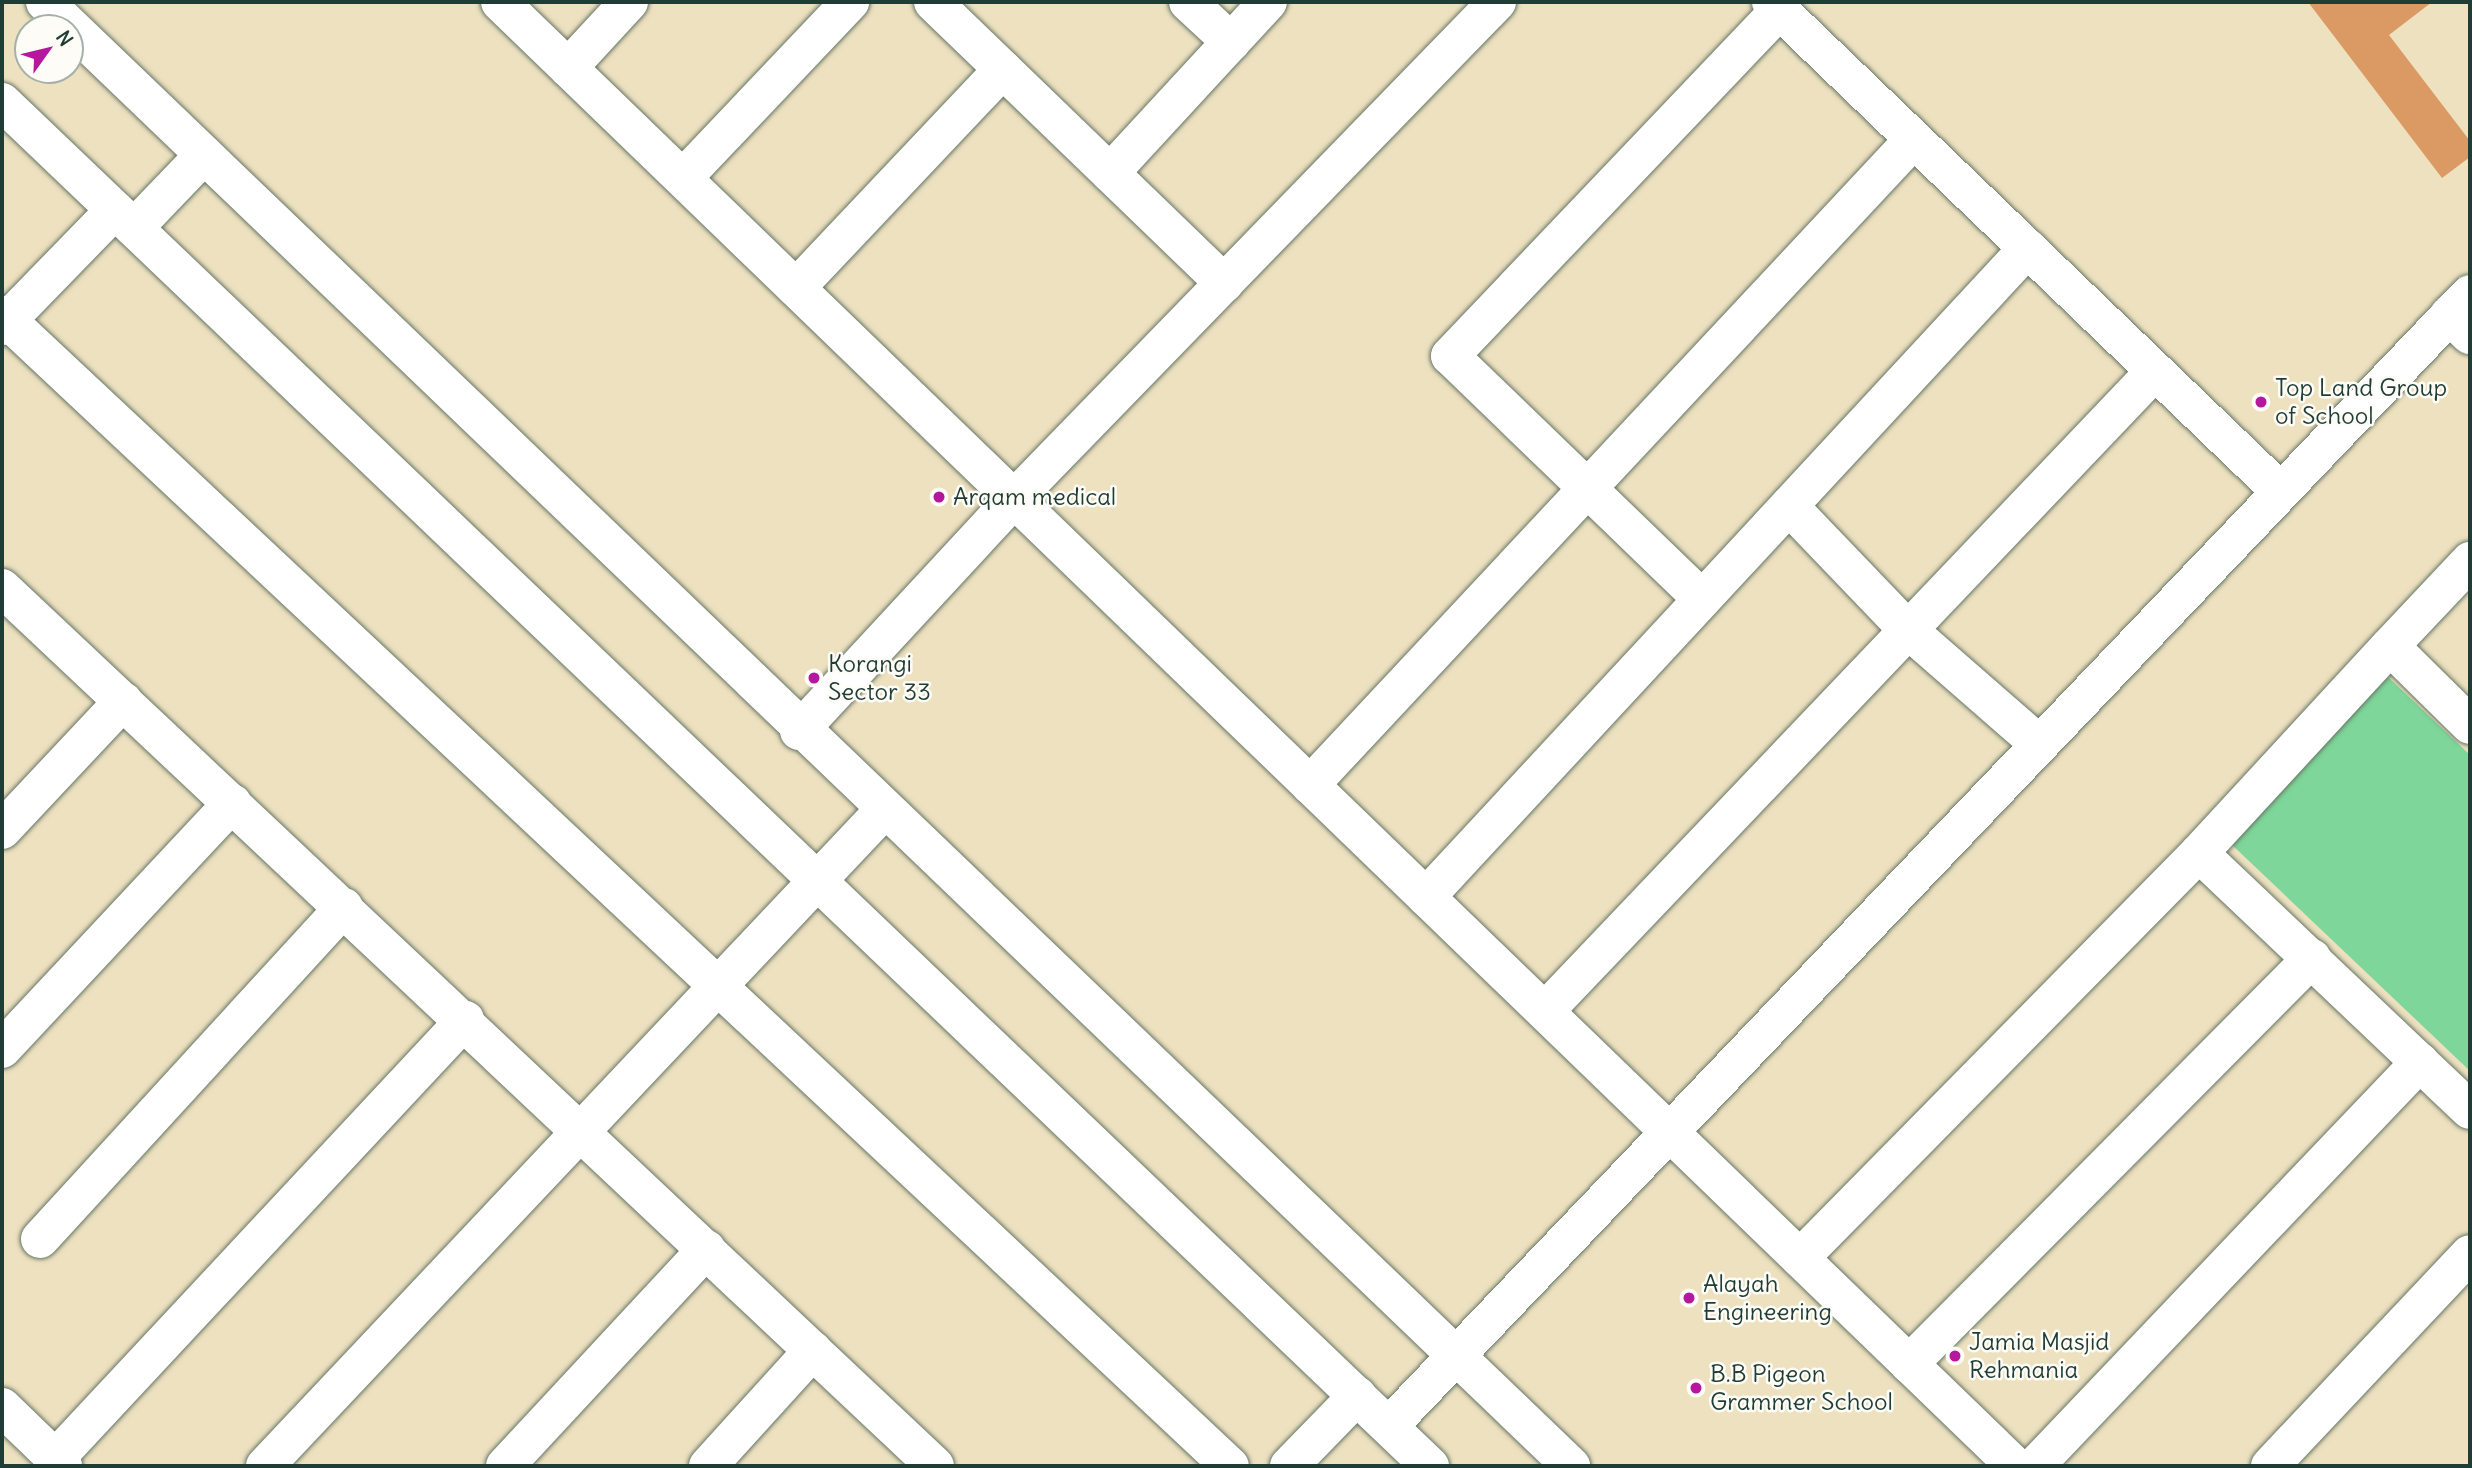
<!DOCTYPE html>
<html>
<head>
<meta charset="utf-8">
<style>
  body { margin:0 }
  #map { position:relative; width:2472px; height:1468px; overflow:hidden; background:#ede1c0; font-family:Delius,sans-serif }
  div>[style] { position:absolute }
  .green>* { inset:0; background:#7ed69a }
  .building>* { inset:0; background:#db9963 }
  .roads { filter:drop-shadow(0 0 2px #677665) drop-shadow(0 0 2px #677665) }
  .street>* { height:38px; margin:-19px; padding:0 19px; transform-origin:19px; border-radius:19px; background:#fff }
  .secondary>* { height:38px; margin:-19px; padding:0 19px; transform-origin:19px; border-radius:19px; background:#fff }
  .dots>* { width:19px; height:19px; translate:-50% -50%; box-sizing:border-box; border:4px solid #fdfcf7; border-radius:50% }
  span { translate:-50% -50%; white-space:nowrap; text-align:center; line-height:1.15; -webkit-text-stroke:5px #fdfcf7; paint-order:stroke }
  .poi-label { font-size:24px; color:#1f3d34 }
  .left { translate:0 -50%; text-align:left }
  .frame { position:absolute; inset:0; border:4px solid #1f3d34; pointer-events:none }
  .north { position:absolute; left:14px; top:14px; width:70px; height:70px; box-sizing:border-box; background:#fdfcf7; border:2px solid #a4b0a9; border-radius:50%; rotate:56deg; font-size:19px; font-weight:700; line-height:28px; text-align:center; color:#1f3d34 }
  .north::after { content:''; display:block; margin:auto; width:24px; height:32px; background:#b5179e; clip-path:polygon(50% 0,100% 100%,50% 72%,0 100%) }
</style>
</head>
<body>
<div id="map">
  <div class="green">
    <div style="clip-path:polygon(2388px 677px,2470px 755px,2470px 1071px,2230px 843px)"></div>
  </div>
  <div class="building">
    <div style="clip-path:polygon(2308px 2px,2432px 2px,2389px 35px,2470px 141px,2470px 157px,2442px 178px)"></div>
  </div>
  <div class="roads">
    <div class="street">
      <div style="left:500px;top:2px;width:2107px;rotate:44.02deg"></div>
      <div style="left:933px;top:2px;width:405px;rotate:44deg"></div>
      <div style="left:1188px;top:2px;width:59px;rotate:42.9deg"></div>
      <div style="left:568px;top:68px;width:90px;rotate:-47.3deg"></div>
      <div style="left:1110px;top:173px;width:233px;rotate:-47.3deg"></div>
      <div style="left:683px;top:178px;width:243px;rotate:-46.5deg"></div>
      <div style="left:796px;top:288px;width:301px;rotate:-46.6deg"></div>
      <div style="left:2px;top:315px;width:1683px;rotate:43.15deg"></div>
      <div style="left:2449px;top:315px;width:29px;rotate:44deg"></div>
      <div style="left:1789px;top:506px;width:169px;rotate:46.2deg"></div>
      <div style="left:1906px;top:628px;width:175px;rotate:41.1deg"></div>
      <div style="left:2px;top:588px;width:1281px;rotate:43.26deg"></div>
      <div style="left:1702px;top:599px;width:350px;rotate:-136deg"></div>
      <div style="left:1450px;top:356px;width:477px;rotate:-46.4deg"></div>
      <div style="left:2390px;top:646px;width:117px;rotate:-46.7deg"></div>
      <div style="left:2470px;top:725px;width:112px;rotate:-135.4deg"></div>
      <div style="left:2390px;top:646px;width:282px;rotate:132.7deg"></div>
      <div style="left:2199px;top:853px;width:373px;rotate:43.5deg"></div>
      <div style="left:799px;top:731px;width:316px;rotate:-47.2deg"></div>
      <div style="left:1014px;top:499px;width:693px;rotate:-45.82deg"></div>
      <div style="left:1310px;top:785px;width:884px;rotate:-46.92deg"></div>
      <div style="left:2px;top:830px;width:177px;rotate:-46.8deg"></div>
      <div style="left:1426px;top:897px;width:885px;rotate:-47.15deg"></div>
      <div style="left:1545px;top:1011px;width:884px;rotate:-46.37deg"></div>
      <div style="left:2px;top:1049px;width:337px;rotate:-46.9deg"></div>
      <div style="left:40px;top:1239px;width:450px;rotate:-47.5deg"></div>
      <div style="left:1800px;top:1258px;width:569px;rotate:-45.43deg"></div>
      <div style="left:1909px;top:1364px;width:572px;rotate:-45.21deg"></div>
      <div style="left:2px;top:1407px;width:85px;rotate:44deg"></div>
      <div style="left:55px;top:1459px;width:601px;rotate:-46.96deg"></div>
      <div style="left:265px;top:1466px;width:901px;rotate:-46.66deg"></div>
      <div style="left:505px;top:1466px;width:296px;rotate:-47.1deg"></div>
      <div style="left:708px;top:1466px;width:156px;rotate:-47.8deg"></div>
      <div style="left:1289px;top:1466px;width:98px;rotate:-45.8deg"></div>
      <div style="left:2035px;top:1466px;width:558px;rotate:-46.38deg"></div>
      <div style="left:2270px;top:1466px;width:291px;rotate:-46.7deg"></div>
    </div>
    <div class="secondary">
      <div style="left:45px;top:2px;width:2115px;rotate:43.81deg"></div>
      <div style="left:1771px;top:2px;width:706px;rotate:43.85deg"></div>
      <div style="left:2px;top:102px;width:1975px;rotate:43.69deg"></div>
      <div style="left:134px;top:228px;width:101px;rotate:-46.2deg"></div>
      <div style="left:2px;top:326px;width:162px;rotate:-45.8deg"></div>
      <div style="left:1389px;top:1426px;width:1565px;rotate:-46.32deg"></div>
    </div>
  </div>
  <div class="dots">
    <div style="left:2261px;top:402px;background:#b5179e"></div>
    <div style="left:939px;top:497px;background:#b5179e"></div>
    <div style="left:814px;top:678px;background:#b5179e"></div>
    <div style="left:1689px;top:1298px;background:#b5179e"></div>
    <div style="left:1955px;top:1356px;background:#b5179e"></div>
    <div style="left:1696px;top:1388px;background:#b5179e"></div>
  </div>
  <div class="poi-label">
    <span class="left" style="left:2275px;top:402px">Top Land Group<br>of School</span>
    <span class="left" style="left:953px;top:497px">Arqam medical</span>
    <span class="left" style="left:828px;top:678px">Korangi<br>Sector 33</span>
    <span class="left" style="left:1703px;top:1298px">Alayah<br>Engineering</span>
    <span class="left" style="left:1969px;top:1356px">Jamia Masjid<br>Rehmania</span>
    <span class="left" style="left:1710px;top:1388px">B.B Pigeon<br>Grammer School</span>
  </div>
  <div class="frame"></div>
  <div class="north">N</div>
</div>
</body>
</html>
